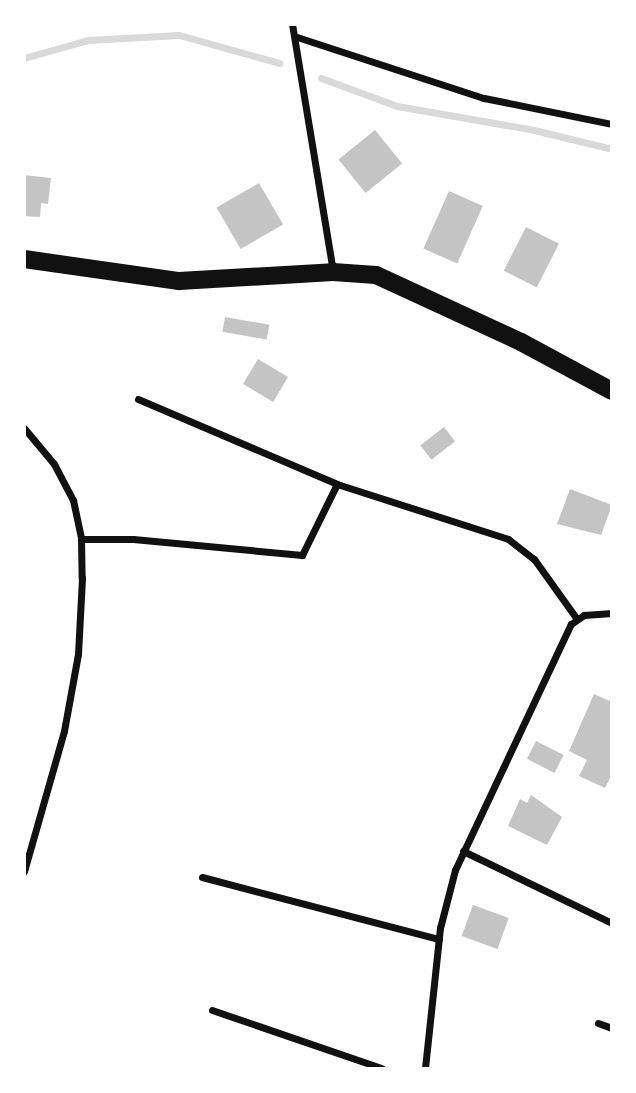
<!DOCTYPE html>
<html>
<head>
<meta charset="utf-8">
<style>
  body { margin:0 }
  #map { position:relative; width:636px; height:1093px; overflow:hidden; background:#fff; font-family:Quicksand,sans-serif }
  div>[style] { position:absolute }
  .stream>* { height:7px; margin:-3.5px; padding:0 3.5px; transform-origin:3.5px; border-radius:3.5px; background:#d9d9d9 }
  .building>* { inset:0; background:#c4c4c4; transform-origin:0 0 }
  .minor>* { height:7px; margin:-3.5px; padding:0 3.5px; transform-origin:3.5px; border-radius:3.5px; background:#111 }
  .primary>* { height:18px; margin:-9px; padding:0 9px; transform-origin:9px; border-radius:9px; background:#111 }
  span { translate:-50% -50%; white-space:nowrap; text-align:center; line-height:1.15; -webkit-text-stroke:5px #fff; paint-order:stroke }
  .frame { position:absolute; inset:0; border:26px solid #fff; pointer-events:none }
</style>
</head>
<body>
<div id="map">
  <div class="stream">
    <div style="left:24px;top:58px;width:66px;rotate:-15.7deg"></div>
    <div style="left:88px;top:40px;width:91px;rotate:-3.1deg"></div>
    <div style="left:179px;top:35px;width:104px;rotate:15.6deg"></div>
    <div style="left:321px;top:78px;width:81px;rotate:20.2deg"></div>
    <div style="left:397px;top:106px;width:139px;rotate:9.9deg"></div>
    <div style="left:534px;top:130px;width:80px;rotate:13.7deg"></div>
  </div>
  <div class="building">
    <div style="left:375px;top:130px;width:43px;height:47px;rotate:51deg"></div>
    <div style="clip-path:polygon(24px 175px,51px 178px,48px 204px,41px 203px,40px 217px,24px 216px)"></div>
    <div style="left:259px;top:183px;width:48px;height:49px;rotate:60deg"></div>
    <div style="left:449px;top:191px;width:37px;height:63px;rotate:24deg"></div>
    <div style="left:526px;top:227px;width:37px;height:49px;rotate:27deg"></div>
    <div style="left:225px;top:317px;width:45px;height:15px;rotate:10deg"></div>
    <div style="left:258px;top:359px;width:35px;height:29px;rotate:31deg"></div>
    <div style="left:444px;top:427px;width:18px;height:30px;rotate:52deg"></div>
    <div style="clip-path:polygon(570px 489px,612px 505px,601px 535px,557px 524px)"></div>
    <div style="clip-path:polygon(594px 694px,612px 702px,612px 774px,605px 788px,579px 776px,587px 760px,569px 751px)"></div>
    <div style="left:536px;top:741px;width:31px;height:20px;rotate:27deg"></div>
    <div style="clip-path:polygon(531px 795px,562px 817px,547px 845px,508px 826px,520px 799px,527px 803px)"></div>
    <div style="left:473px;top:905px;width:38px;height:33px;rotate:20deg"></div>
  </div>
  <div class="minor">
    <div style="left:292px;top:24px;width:251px;rotate:80.6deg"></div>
    <div style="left:297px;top:37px;width:197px;rotate:18.1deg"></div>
    <div style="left:484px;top:98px;width:131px;rotate:11.5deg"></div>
    <div style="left:138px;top:399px;width:216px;rotate:23.1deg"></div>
    <div style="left:24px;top:428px;width:47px;rotate:50.2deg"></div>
    <div style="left:54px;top:464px;width:41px;rotate:62.2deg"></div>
    <div style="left:73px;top:500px;width:40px;rotate:78deg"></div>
    <div style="left:81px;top:539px;width:39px;rotate:89deg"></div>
    <div style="left:82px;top:578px;width:76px;rotate:93deg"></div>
    <div style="left:78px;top:654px;width:78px;rotate:100.3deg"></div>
    <div style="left:64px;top:731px;width:146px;rotate:105.9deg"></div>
    <div style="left:81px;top:539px;width:52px"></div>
    <div style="left:133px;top:539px;width:170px;rotate:5.4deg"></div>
    <div style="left:302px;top:555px;width:79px;rotate:-63.8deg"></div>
    <div style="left:337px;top:484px;width:180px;rotate:17.8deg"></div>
    <div style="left:508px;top:539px;width:33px;rotate:38deg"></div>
    <div style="left:534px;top:559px;width:74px;rotate:54.4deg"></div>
    <div style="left:463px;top:851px;width:165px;rotate:25.8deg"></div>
    <div style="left:202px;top:877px;width:245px;rotate:14.7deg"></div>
    <div style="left:212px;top:1010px;width:179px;rotate:18.9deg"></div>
    <div style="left:598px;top:1023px;width:15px;rotate:20deg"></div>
    <div style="left:425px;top:1068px;width:141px;rotate:-83.9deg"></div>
    <div style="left:440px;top:928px;width:60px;rotate:-75.5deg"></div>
    <div style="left:455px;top:870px;width:272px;rotate:-64.8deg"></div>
    <div style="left:571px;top:624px;width:16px;rotate:-35deg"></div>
    <div style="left:584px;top:615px;width:28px;rotate:-4deg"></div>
  </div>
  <div class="primary">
    <div style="left:24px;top:259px;width:157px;rotate:8.1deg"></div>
    <div style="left:179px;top:281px;width:154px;rotate:-3.3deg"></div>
    <div style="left:333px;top:272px;width:43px;rotate:4deg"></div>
    <div style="left:376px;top:275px;width:160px;rotate:24.8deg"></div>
    <div style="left:521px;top:342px;width:103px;rotate:28.3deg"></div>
  </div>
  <div class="frame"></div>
</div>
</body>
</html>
